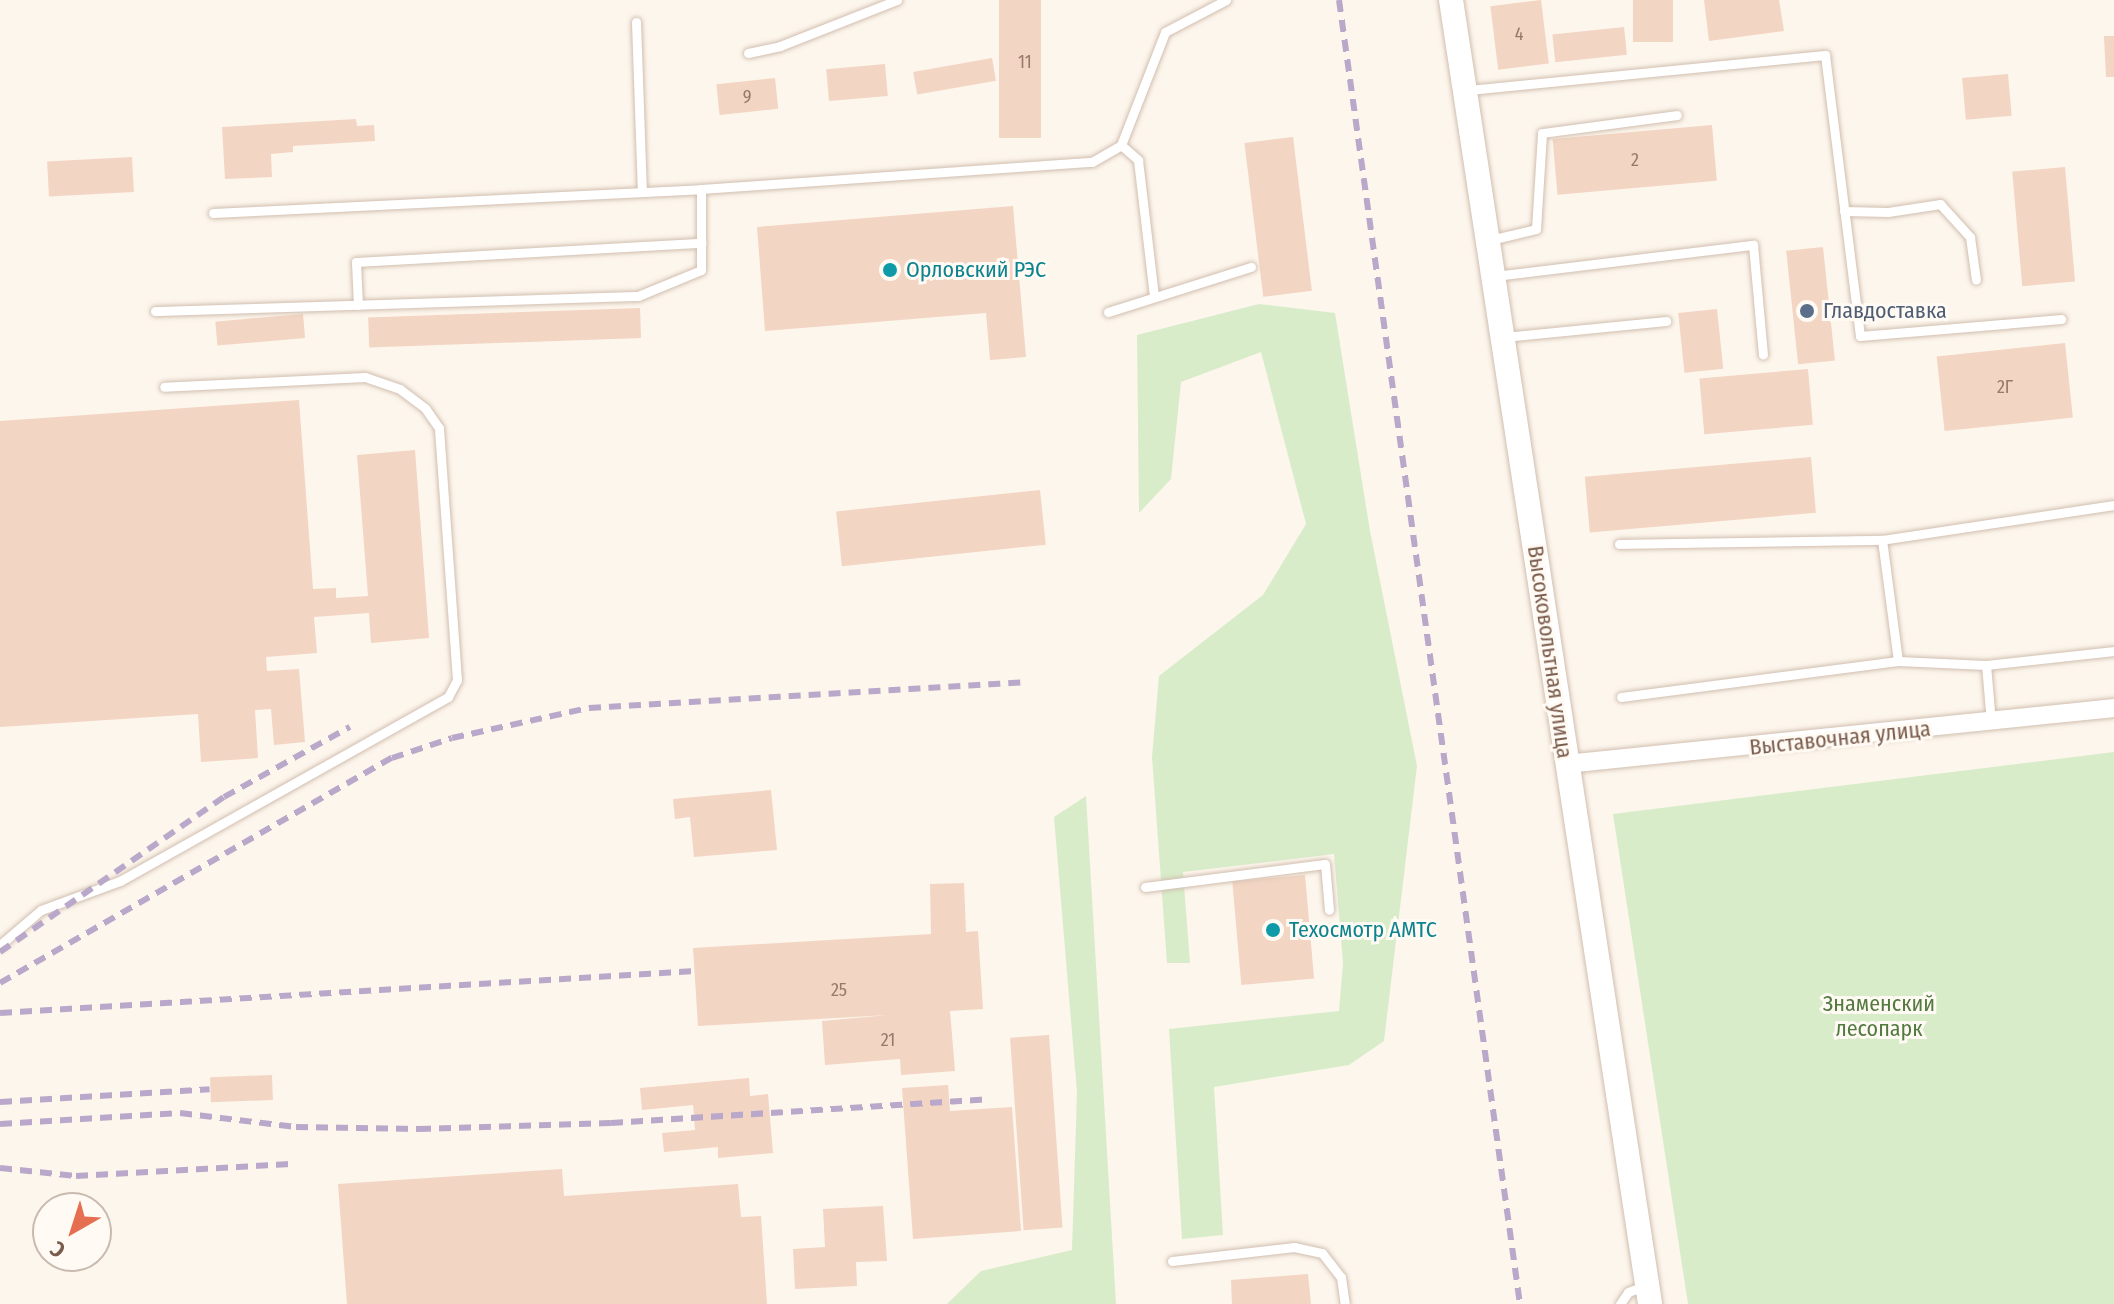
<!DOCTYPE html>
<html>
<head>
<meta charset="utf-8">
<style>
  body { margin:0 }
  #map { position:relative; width:2114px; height:1304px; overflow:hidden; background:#fdf6ec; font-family:"Fira Sans Condensed",sans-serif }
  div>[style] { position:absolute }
  .green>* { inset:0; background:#d8ecc9 }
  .building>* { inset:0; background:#f3d5c3; transform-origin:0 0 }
  .roads { filter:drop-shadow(0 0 2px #d1beb0) drop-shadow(0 0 2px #d1beb0) }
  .service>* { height:9px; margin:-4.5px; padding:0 4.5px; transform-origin:4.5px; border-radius:4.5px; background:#fff }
  .minor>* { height:18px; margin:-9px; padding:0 9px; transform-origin:9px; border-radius:9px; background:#fff }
  .secondary>* { height:24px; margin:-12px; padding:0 12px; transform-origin:12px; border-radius:12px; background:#fff }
  .rail>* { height:6px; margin-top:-3px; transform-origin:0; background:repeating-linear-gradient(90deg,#b9a8c9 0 12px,transparent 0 20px) }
  .dots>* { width:22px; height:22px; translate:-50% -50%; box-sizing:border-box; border:4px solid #fffaf3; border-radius:50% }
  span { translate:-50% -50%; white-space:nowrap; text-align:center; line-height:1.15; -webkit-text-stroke:6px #fffaf3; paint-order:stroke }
  .number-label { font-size:18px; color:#987a6a }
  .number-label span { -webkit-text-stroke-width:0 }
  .culture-label { font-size:22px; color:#0d838f }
  .left { translate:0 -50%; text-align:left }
  .service-label { font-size:22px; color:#4e5e75 }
  .street-label { font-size:22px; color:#7a5c4d }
  .park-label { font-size:22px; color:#537a41 }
  .north { position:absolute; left:32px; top:1192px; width:80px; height:80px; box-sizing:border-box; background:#fffaf3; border:2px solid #cabbb1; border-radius:50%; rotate:219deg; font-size:22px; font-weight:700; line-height:32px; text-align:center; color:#7a5c4d }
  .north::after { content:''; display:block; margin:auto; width:28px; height:36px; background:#e76f51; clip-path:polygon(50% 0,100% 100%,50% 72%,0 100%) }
</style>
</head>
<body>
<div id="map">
  <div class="green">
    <div style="clip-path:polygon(1259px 304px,1335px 313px,1370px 531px,1417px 766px,1384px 1041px,1349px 1065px,1214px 1087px,1223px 1235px,1182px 1239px,1169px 1029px,1339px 1011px,1343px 963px,1334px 854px,1183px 872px,1190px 963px,1167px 963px,1152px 757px,1159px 676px,1263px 595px,1306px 524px,1261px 352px,1181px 382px,1171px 479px,1139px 513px,1137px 335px)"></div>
    <div style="clip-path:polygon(2114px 752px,2114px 1304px,1688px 1304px,1613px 814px)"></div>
    <div style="clip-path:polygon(1086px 796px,1116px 1304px,947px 1304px,981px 1271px,1072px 1250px,1077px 1092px,1054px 817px)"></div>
  </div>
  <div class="building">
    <div style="left:999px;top:0;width:42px;height:138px"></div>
    <div style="left:1541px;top:0;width:64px;height:51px;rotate:83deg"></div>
    <div style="left:1633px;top:0;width:40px;height:42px"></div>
    <div style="clip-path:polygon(1704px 0,1779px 0,1784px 31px,1709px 41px)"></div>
    <div style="left:1624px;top:27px;width:28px;height:72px;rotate:84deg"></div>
    <div style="clip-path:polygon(2104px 36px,2114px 36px,2114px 77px,2106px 77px)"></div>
    <div style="left:992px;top:58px;width:23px;height:80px;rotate:80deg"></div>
    <div style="left:885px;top:64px;width:32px;height:59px;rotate:85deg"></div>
    <div style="left:2008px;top:74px;width:42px;height:46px;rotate:85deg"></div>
    <div style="left:775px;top:78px;width:31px;height:59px;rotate:84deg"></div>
    <div style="clip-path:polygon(356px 119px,357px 126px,374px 125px,375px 141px,293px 146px,293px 152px,271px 154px,272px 177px,225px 179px,222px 127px)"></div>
    <div style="left:1712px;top:125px;width:56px;height:160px;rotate:85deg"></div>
    <div style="left:1293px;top:137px;width:155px;height:49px;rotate:83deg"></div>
    <div style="left:132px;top:157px;width:35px;height:85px;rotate:87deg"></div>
    <div style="left:2065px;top:167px;width:115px;height:53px;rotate:85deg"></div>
    <div style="clip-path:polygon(1013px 206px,1026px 357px,990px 360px,986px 313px,765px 331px,757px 227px)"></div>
    <div style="left:1823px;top:247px;width:114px;height:37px;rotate:84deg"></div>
    <div style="left:640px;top:308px;width:30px;height:272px;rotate:88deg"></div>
    <div style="left:1717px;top:309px;width:60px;height:39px;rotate:84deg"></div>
    <div style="left:303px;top:314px;width:24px;height:88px;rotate:85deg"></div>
    <div style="left:2065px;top:343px;width:75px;height:129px;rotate:84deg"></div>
    <div style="left:1808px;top:369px;width:56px;height:109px;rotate:85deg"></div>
    <div style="clip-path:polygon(299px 400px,313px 589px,336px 588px,336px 598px,368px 596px,357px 455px,415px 450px,429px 638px,371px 643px,369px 613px,314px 617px,317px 653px,266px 657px,267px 671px,299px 669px,305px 742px,274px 745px,271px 709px,255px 710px,258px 758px,201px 762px,198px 714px,0 727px,0 421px)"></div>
    <div style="left:1811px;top:457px;width:56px;height:227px;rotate:85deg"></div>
    <div style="left:1040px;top:490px;width:55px;height:205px;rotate:84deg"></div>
    <div style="clip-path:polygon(771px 790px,777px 850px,694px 857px,690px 817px,675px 819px,673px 799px)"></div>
    <div style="left:1305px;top:875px;width:104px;height:73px;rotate:85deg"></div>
    <div style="clip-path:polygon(964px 883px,966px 932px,978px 931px,983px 1009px,950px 1011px,955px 1071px,901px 1075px,900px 1059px,825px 1065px,822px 1021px,888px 1015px,698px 1026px,693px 948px,931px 934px,930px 884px)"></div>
    <div style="left:1049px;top:1035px;width:193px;height:39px;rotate:86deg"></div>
    <div style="left:272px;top:1075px;width:25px;height:62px;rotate:88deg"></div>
    <div style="clip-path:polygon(749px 1078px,750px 1096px,768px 1094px,773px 1153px,718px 1158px,718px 1147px,664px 1152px,662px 1133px,695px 1130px,693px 1105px,642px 1110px,640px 1088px)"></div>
    <div style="clip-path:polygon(948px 1085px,950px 1111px,1012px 1107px,1021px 1231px,913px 1239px,902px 1088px)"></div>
    <div style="clip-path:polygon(562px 1169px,564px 1196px,738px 1184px,741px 1217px,761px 1216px,767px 1304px,347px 1304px,338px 1184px)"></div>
    <div style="clip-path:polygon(883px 1206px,887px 1261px,856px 1262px,857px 1286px,795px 1289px,793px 1249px,825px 1247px,823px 1209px)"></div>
    <div style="clip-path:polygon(1308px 1274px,1311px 1304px,1232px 1304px,1231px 1280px)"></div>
  </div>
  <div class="roads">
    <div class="service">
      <div style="left:636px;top:22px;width:170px;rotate:88deg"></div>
      <div style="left:748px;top:53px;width:33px;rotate:-12deg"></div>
      <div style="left:780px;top:46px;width:126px;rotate:-21.5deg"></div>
      <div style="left:1468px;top:90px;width:359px;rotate:-5.6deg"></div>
      <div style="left:1825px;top:55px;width:283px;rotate:82.9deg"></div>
      <div style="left:1860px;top:336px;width:202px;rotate:-4.8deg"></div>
      <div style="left:1121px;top:145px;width:23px;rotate:41deg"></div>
      <div style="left:1138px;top:160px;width:138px;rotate:83.3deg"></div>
      <div style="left:1844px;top:211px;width:44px;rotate:1.3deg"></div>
      <div style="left:1888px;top:212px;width:53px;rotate:-8.7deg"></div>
      <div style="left:1940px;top:204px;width:45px;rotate:47.7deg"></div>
      <div style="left:1970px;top:237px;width:43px;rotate:82.1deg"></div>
      <div style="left:213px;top:213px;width:489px;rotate:-2.8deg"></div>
      <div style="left:701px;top:189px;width:392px;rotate:-4deg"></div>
      <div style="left:1092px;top:162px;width:34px;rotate:-30deg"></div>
      <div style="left:1121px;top:145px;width:121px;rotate:-68.7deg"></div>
      <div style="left:1165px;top:32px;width:69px;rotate:-27.7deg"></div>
      <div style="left:1490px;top:240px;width:47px;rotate:-13.4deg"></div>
      <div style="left:1536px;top:229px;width:96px;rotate:-86.4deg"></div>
      <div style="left:1542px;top:133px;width:136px;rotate:-7.6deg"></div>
      <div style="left:1495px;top:276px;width:260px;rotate:-6.9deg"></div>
      <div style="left:1753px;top:245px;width:110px;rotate:84.8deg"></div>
      <div style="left:358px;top:305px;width:43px;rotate:-92.7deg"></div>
      <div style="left:356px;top:262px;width:346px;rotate:-3.2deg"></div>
      <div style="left:155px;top:311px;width:483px;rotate:-1.8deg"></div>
      <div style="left:638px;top:296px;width:68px;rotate:-22.4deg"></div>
      <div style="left:701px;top:270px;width:81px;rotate:-90deg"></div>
      <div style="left:1108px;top:312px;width:150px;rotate:-17.5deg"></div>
      <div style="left:1504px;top:337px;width:163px;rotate:-5.6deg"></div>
      <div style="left:1619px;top:544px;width:263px;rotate:-0.9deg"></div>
      <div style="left:1898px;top:661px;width:122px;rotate:-97.5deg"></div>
      <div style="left:1882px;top:540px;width:235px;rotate:-8.6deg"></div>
      <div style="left:1986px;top:665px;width:129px;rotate:-6.2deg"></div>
      <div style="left:1621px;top:697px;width:279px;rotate:-7.4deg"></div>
      <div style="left:1898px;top:661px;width:88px;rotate:2.6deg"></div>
      <div style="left:1986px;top:665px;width:57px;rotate:85deg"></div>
      <div style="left:1145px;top:887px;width:181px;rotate:-7.3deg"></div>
      <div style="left:1325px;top:864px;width:46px;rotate:85deg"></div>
      <div style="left:0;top:945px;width:54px;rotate:-40.5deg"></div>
      <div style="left:41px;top:910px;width:84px;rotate:-20.2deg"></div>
      <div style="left:120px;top:881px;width:376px;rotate:-29.3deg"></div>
      <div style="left:448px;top:697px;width:19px;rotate:-62deg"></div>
      <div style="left:457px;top:680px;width:253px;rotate:-94.1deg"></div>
      <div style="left:439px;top:428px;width:24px;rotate:-125deg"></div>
      <div style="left:425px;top:408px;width:31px;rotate:-143deg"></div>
      <div style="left:400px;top:389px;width:37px;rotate:-161deg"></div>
      <div style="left:365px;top:377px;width:201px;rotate:177.2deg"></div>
      <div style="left:1172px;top:1261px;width:123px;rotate:-6.5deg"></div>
      <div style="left:1294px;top:1247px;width:29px;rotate:12deg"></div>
      <div style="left:1322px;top:1253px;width:31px;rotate:52deg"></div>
      <div style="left:1341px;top:1277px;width:27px;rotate:82deg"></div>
      <div style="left:1620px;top:1304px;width:14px;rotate:-56deg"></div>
      <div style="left:1628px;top:1292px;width:20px;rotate:-20deg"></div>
    </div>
    <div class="minor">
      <div style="left:1566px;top:764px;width:551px;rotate:-5.83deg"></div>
    </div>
    <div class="secondary">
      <div style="left:1451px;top:0;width:1319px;rotate:81.32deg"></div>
    </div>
  </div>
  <div class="rail">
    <div style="left:1339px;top:0;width:1317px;rotate:82.1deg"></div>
    <div style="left:0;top:952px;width:272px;rotate:-34.7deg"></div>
    <div style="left:224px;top:797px;width:144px;rotate:-29.1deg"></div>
    <div style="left:0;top:983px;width:452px;rotate:-29.9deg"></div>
    <div style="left:392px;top:758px;width:63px;rotate:-18.4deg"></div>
    <div style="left:452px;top:738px;width:140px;rotate:-12.4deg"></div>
    <div style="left:589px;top:708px;width:440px;rotate:-3.4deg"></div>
    <div style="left:0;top:1013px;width:696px;rotate:-3.46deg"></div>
    <div style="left:0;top:1102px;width:210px;rotate:-3.5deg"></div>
    <div style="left:0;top:1124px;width:180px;rotate:-3.5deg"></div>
    <div style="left:180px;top:1113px;width:117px;rotate:6.9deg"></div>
    <div style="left:296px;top:1127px;width:123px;rotate:0.9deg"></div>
    <div style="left:419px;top:1129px;width:192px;rotate:-1.8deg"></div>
    <div style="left:611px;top:1123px;width:378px;rotate:-3.6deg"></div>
    <div style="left:0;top:1168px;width:76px;rotate:6deg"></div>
    <div style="left:76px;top:1176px;width:215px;rotate:-3.2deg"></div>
  </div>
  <div class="dots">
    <div style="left:890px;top:270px;background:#0f9aa8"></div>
    <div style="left:1807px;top:311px;background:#5c6f8a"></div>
    <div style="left:1273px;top:930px;background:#0f9aa8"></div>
  </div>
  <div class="number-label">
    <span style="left:1519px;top:34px">4</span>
    <span style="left:1025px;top:62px">11</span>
    <span style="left:747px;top:97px">9</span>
    <span style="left:1635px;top:160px">2</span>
    <span style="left:2005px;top:387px">2Г</span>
    <span style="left:839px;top:990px">25</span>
    <span style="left:888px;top:1040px">21</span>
  </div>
  <div class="culture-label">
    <span class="left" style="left:906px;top:270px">Орловский РЭС</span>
    <span class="left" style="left:1289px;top:930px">Техосмотр АМТС</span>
  </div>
  <div class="service-label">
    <span class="left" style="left:1823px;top:311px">Главдоставка</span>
  </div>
  <div class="street-label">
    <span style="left:1550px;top:652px;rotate:82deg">Высоковольтная улица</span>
    <span style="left:1840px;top:738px;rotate:-6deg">Выставочная улица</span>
  </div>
  <div class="park-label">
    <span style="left:1879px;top:1016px">Знаменский<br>лесопарк</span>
  </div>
  <div class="north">С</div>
</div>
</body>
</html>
